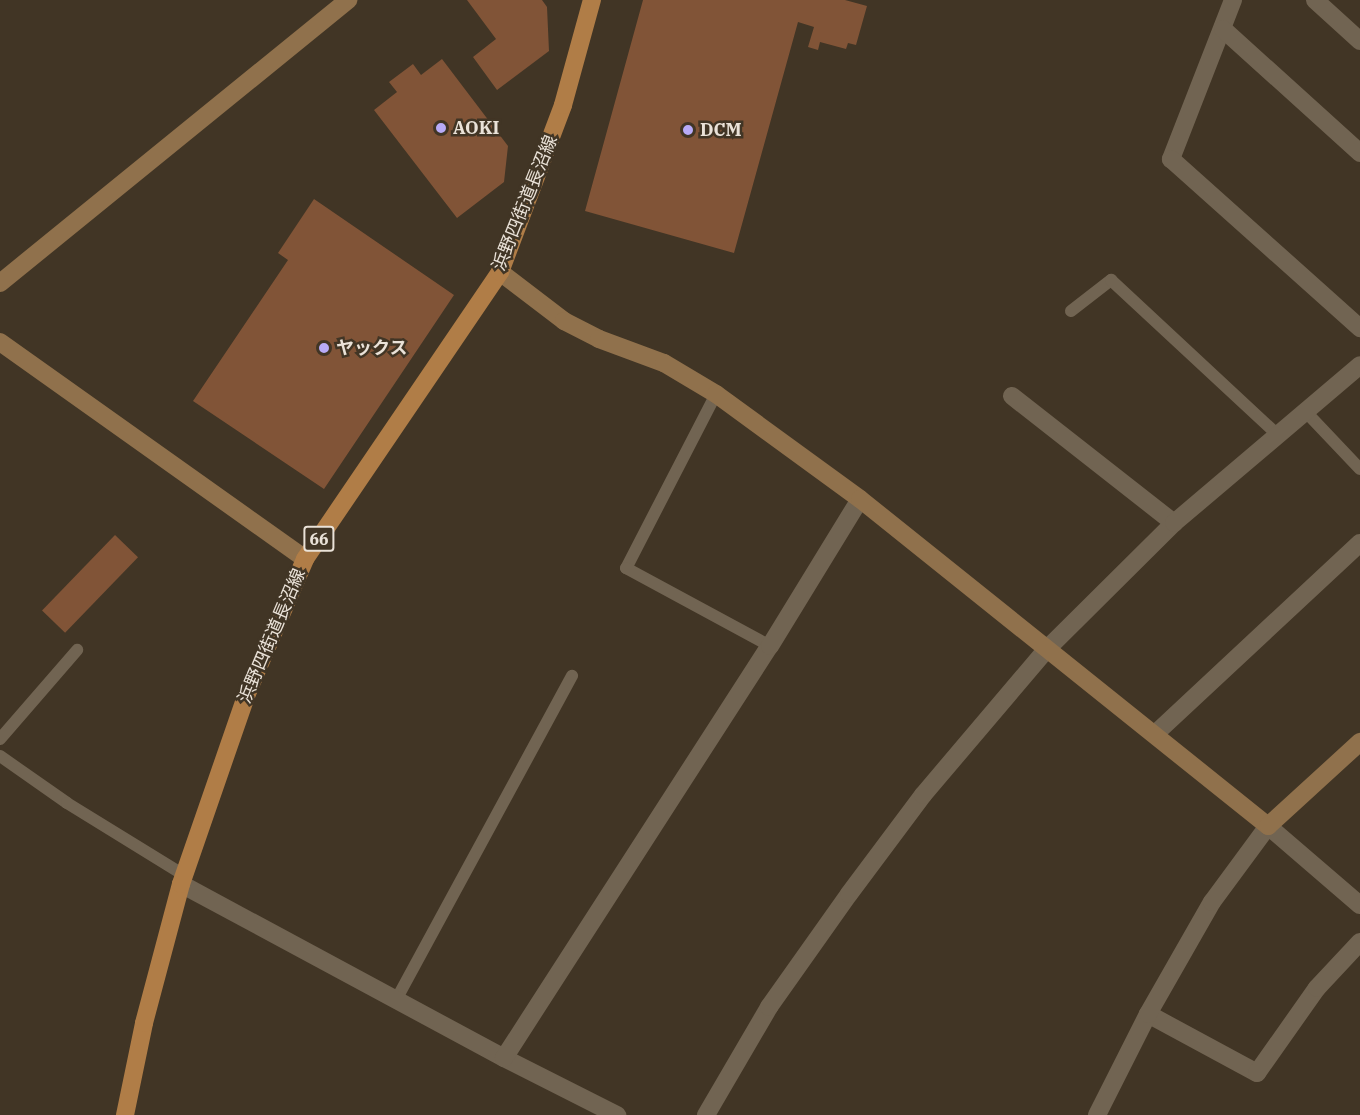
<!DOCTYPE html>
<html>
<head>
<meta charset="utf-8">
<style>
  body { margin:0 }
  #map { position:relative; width:1360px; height:1115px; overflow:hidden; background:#413525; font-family:"IBM Plex Serif","Noto Sans JP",serif }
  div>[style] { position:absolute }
  .building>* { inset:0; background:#815437; transform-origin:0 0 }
  .lane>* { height:12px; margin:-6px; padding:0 6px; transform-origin:6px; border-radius:6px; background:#716452 }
  .street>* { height:18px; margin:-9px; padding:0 9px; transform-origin:9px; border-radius:9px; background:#716452 }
  .secondary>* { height:18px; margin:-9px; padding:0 9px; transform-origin:9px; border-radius:9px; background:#90714c }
  .primary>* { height:18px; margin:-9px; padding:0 9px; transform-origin:9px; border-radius:9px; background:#b07d47 }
  .dots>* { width:16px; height:16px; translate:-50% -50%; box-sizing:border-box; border:3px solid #413525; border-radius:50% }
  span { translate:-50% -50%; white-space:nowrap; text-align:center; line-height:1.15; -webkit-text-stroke:5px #413525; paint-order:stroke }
  .shield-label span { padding:2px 4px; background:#413525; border:2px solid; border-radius:4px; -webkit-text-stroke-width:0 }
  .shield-label { font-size:16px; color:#eae2d8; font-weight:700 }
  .poi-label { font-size:18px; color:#eae2d8; font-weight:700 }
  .left { translate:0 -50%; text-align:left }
  .street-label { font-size:18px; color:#eae2d8 }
</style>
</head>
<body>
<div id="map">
  <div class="building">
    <div style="clip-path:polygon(467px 0,542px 0,547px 7px,549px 51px,497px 90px,473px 57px,496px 39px)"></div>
    <div style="clip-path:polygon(643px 0,845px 0,867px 6px,856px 45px,848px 43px,846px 49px,820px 42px,818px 50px,808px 47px,814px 27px,798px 22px,734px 253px,585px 211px)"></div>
    <div style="clip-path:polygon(442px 59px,508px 146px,504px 182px,457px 218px,374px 110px,397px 92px,389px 82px,413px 64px,421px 75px)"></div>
    <div style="clip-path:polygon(314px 199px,454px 295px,324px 489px,193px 401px,288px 260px,278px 253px)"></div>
    <div style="left:115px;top:535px;width:32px;height:105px;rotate:44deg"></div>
  </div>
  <div class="lane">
    <div style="left:1071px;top:311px;width:51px;rotate:-37.8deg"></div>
    <div style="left:1111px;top:280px;width:228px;rotate:42.9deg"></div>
    <div style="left:716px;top:394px;width:196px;rotate:117.3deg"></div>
    <div style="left:626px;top:568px;width:164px;rotate:28.4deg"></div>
    <div style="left:1305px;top:411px;width:80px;rotate:46.5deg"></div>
    <div style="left:0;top:739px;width:118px;rotate:-49.1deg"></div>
    <div style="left:0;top:756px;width:82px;rotate:35deg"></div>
    <div style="left:67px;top:803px;width:137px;rotate:31.6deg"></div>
    <div style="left:396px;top:1000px;width:369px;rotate:-61.5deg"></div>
  </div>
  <div class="street">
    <div style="left:1233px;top:0;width:171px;rotate:111.3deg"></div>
    <div style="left:1171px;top:159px;width:254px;rotate:41.8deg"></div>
    <div style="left:1315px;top:0;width:61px;rotate:42.3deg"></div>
    <div style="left:1223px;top:29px;width:185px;rotate:42.1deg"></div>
    <div style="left:1012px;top:396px;width:206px;rotate:38.1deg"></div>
    <div style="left:1155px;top:734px;width:280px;rotate:-43deg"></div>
    <div style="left:181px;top:884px;width:367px;rotate:28.3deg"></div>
    <div style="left:504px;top:1058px;width:127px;rotate:26.8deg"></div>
    <div style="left:1148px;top:1014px;width:124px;rotate:28.4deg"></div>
    <div style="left:1257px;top:1073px;width:104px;rotate:-54.8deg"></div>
    <div style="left:1317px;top:988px;width:63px;rotate:-46.9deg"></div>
    <div style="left:504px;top:1058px;width:490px;rotate:-57.2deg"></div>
    <div style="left:770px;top:646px;width:172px;rotate:-58.5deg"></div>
    <div style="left:706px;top:1115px;width:125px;rotate:-59.7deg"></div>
    <div style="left:769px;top:1007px;width:138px;rotate:-54.7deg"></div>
    <div style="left:849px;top:894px;width:124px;rotate:-53.2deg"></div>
    <div style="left:923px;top:795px;width:192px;rotate:-49.7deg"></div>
    <div style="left:1047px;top:649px;width:179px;rotate:-44.8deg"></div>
    <div style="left:1174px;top:523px;width:244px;rotate:-40.3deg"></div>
    <div style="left:1097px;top:1115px;width:113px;rotate:-63.2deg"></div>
    <div style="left:1148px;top:1014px;width:129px;rotate:-60.3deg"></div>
    <div style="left:1212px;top:902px;width:94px;rotate:-53.6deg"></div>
    <div style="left:1268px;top:826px;width:121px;rotate:40.7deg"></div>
  </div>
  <div class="secondary">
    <div style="left:500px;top:272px;width:81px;rotate:37.4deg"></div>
    <div style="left:564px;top:321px;width:39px;rotate:27deg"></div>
    <div style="left:599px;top:339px;width:69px;rotate:20.3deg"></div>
    <div style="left:664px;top:363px;width:61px;rotate:30.8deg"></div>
    <div style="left:716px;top:394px;width:178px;rotate:36.1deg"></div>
    <div style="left:860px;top:499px;width:523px;rotate:38.71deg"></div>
    <div style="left:1268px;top:826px;width:125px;rotate:-42.4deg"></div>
    <div style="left:0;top:283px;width:449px;rotate:-39.1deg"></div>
    <div style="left:0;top:342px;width:374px;rotate:35.4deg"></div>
  </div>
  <div class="primary">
    <div style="left:125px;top:1115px;width:94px;rotate:-78.3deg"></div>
    <div style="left:144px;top:1023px;width:144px;rotate:-75.1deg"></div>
    <div style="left:181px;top:884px;width:204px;rotate:-70.9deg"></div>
    <div style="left:248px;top:691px;width:144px;rotate:-66.6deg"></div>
    <div style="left:305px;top:559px;width:347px;rotate:-55.8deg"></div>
    <div style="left:500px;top:272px;width:178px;rotate:-69.3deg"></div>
    <div style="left:563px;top:105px;width:109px;rotate:-74.6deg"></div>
  </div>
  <div class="dots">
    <div style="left:441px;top:128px;background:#b8abf7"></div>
    <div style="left:688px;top:130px;background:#b8abf7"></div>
    <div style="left:324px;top:348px;background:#b8abf7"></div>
  </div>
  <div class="shield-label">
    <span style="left:319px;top:539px">66</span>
  </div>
  <div class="poi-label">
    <span class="left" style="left:453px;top:128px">AOKI</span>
    <span class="left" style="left:700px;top:130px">DCM</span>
    <span class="left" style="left:336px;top:348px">ヤックス</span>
  </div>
  <div class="street-label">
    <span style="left:525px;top:203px;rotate:-68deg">浜野四街道長沼線</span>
    <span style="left:272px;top:636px;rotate:-67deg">浜野四街道長沼線</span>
  </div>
</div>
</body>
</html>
